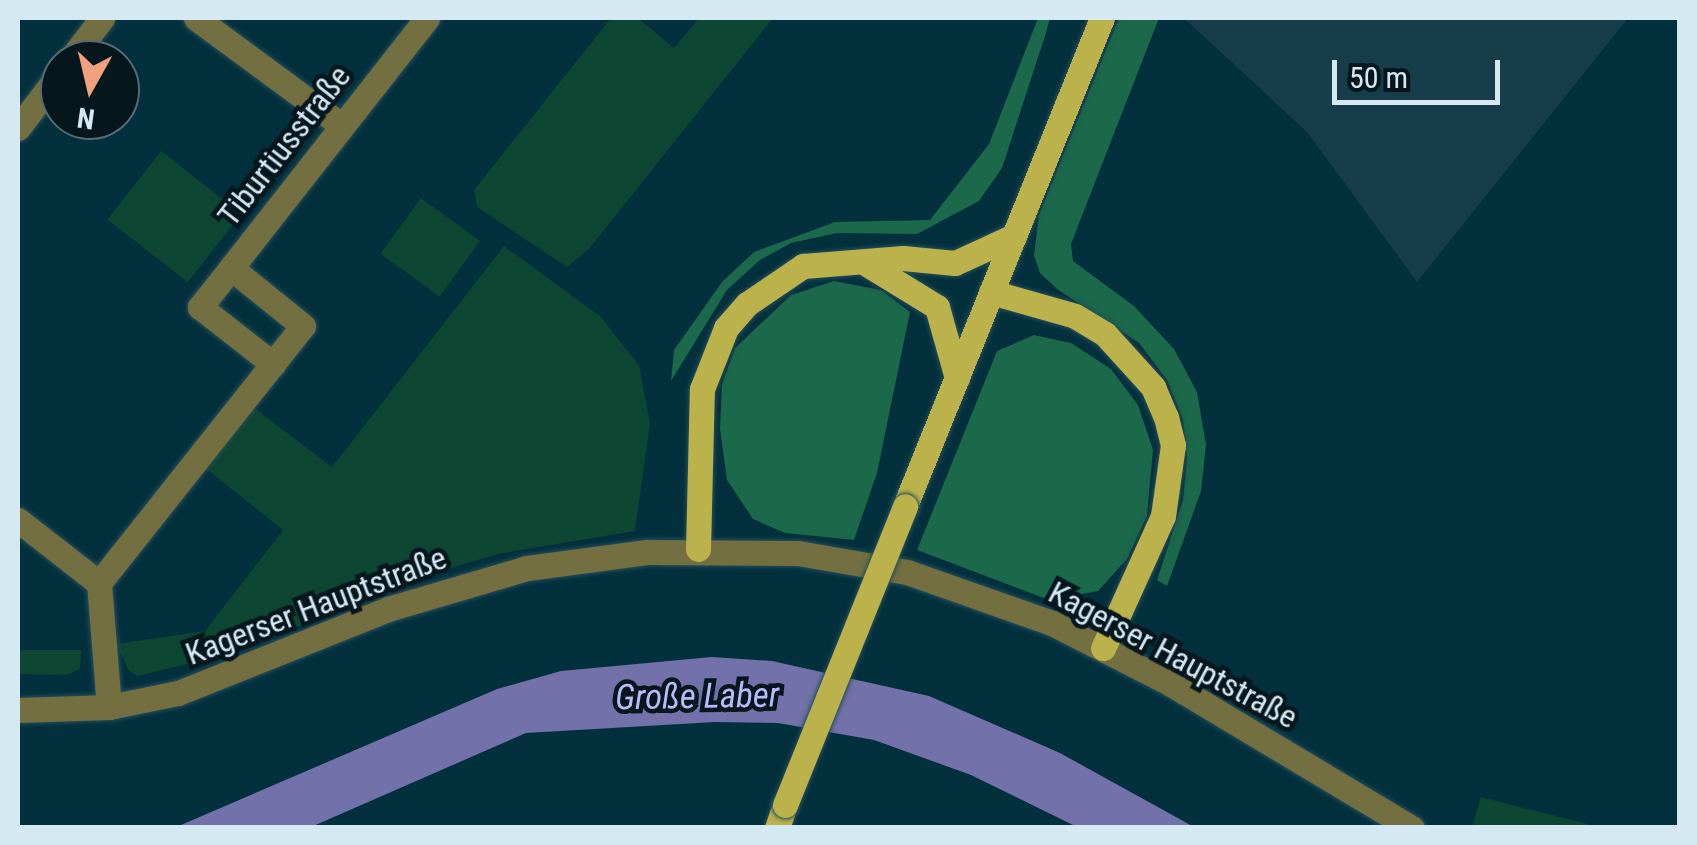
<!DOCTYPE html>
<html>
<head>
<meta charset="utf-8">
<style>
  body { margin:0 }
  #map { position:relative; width:1697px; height:845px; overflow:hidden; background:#03303d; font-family:"Roboto Condensed",sans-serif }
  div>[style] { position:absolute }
  .built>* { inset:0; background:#173d4b }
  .green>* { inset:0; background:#0d4632; transform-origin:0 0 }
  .forest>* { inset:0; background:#1b684b }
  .water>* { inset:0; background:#7271aa }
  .roads { filter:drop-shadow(0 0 2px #244e5a) drop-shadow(0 0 2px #244e5a) }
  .minor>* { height:25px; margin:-12.5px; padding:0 12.5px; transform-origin:12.5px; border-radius:12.5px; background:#736f40 }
  .major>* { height:25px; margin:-12.5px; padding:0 12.5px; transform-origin:12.5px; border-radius:12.5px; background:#bcb24b }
  .bridges { filter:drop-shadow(0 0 2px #244e5a) drop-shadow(0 0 2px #244e5a) }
  .major-bridge>* { height:25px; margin:-12.5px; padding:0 12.5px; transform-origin:12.5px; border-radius:12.5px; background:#bcb24b }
  span { translate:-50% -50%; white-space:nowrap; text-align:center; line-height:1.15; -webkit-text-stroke:9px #05161c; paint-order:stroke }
  .street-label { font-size:32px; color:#d4e9f2 }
  .water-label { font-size:35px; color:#b9b9fb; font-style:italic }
  .frame { position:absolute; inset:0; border:20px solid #d4e9f2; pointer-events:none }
  .north { position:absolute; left:40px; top:40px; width:100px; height:100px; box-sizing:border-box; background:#05161c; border:2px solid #586a72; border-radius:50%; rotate:188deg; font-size:28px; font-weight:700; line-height:40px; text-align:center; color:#d4e9f2 }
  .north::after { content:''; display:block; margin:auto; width:35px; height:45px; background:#f2a17e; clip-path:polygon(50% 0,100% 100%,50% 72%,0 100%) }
  .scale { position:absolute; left:1332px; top:60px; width:168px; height:45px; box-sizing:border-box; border:5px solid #d4e9f2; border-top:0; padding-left:12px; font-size:30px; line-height:35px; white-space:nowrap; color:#d4e9f2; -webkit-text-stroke:8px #05161c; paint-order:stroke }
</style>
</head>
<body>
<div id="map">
  <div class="built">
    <div style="clip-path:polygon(1184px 18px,1628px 18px,1417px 282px,1308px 133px)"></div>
  </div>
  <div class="green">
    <div style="clip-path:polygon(611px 18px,638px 18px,674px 48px,699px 18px,773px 18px,589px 249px,567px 267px,477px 207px,474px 190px)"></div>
    <div style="left:161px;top:151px;width:102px;height:87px;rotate:38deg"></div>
    <div style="left:421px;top:198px;width:73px;height:69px;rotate:36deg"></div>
    <div style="clip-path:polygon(504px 246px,600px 316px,639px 365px,650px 423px,635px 531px,498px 554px,434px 573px,228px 654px,138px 676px,129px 671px,116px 644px,205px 631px,283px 530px,205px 468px,253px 407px,332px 467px)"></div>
    <div style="clip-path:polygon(18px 650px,81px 650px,80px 669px,67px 675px,18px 674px)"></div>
    <div style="clip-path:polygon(1481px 797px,1599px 827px,1472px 827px)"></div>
  </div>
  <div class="forest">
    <div style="clip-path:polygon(1038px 18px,1050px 18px,1045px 36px,1002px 168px,979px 201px,917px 234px,837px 233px,791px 243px,760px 260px,727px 290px,671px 381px,674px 350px,722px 282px,754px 252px,835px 222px,930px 220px,989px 144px)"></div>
    <div style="clip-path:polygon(1119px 18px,1159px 18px,1071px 244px,1073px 261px,1134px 306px,1174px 349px,1197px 392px,1206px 445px,1201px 491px,1167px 586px,1157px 580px,1183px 500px,1187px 458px,1183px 419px,1167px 380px,1139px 343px,1057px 289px,1040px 273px,1034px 255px,1039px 215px)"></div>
    <div style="clip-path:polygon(834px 281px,881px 290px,910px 312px,877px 473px,854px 540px,785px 533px,753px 519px,727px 480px,720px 429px,722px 384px,735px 348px,791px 295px)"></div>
    <div style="clip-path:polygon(1034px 335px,1071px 343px,1111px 369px,1138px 405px,1153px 450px,1147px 516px,1127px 559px,1098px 591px,1049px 600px,917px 550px,997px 351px)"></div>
  </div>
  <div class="water">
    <div style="clip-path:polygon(712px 657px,772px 661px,929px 696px,1060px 753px,1194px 827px,1077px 827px,971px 775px,874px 740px,778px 723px,715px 722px,526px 733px,311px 827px,174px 828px,497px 689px,561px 671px)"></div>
  </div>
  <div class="roads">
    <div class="minor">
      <div style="left:196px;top:18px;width:180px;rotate:36.4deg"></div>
      <div style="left:70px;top:60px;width:53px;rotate:-52.7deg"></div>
      <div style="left:18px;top:128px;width:69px;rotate:-52.6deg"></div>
      <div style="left:231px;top:268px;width:50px;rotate:128.5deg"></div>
      <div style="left:200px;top:307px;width:93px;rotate:38deg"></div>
      <div style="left:18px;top:520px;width:103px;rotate:37.9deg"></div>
      <div style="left:109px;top:707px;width:124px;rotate:-94.6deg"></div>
      <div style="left:99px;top:583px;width:328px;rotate:-51.6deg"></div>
      <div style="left:303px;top:326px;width:92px;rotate:-141.1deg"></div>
      <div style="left:231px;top:268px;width:318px;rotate:-51.9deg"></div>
      <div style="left:18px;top:710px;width:91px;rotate:-1.9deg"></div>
      <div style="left:109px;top:707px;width:70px;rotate:-11.5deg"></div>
      <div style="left:178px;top:693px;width:226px;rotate:-21.8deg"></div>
      <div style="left:388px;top:609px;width:145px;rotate:-16.4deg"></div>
      <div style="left:527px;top:568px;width:121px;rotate:-7.6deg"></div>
      <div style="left:647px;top:552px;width:151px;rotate:0.4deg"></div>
      <div style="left:798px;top:553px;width:111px;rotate:9.9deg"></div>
      <div style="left:907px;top:572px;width:154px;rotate:19.4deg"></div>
      <div style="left:1052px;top:623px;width:134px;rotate:27.1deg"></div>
      <div style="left:1171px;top:684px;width:281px;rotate:30.9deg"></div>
    </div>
    <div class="major">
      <div style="left:867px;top:264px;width:82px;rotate:31.6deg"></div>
      <div style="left:937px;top:307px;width:74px;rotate:74.3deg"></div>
      <div style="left:991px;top:292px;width:87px;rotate:15.9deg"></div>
      <div style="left:1075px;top:316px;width:35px;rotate:31deg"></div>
      <div style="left:1105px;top:334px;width:72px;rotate:47.8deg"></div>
      <div style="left:1153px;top:387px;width:33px;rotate:67deg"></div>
      <div style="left:1166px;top:417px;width:29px;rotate:76deg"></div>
      <div style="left:1173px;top:445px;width:72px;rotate:98deg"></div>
      <div style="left:1163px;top:516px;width:145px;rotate:114.4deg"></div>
      <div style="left:905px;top:506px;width:526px;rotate:-68.02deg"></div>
      <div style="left:698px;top:549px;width:160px;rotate:-88.6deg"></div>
      <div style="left:702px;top:389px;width:66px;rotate:-68.5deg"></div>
      <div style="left:726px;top:328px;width:32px;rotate:-49deg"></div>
      <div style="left:747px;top:304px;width:68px;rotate:-34.2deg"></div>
      <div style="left:803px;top:266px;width:100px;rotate:-4.6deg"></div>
      <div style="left:903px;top:258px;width:52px;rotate:5.5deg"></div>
      <div style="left:955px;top:263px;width:65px;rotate:-24.6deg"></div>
      <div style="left:777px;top:828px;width:24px;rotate:-71deg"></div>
    </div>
  </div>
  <div class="bridges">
    <div class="major-bridge">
      <div style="left:785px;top:805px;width:322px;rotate:-68.1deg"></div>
    </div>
  </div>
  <div class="street-label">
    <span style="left:284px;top:146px;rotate:-52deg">Tiburtiusstraße</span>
    <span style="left:316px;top:606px;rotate:-21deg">Kagerser Hauptstraße</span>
    <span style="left:1173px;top:655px;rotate:28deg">Kagerser Hauptstraße</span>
  </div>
  <div class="water-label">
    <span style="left:697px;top:697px;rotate:-1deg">Große Laber</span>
  </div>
  <div class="frame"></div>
  <div class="north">N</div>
  <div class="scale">50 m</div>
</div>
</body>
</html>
